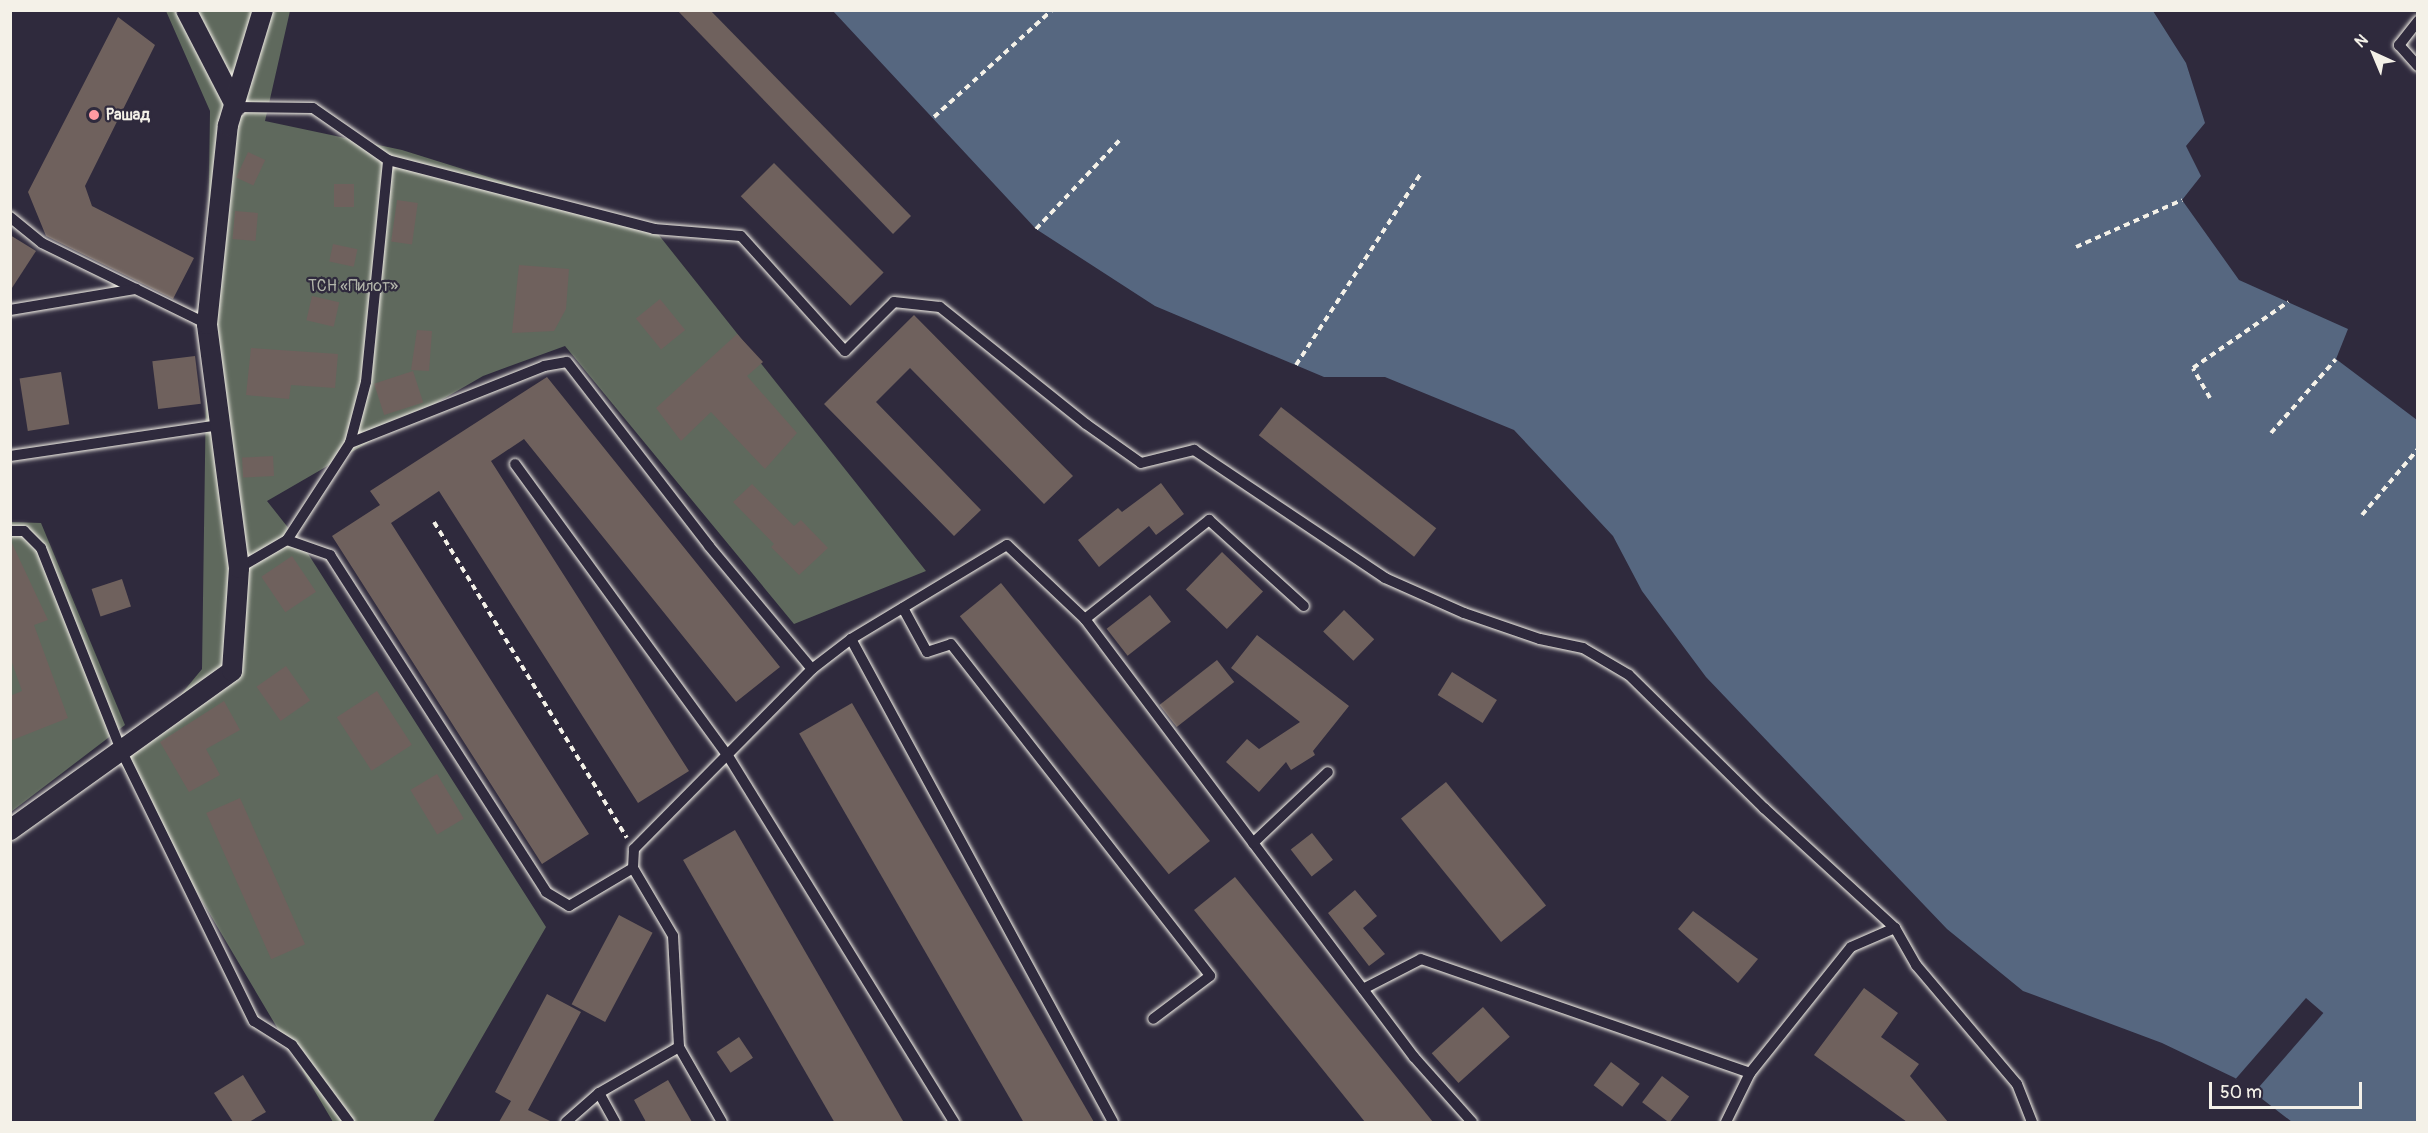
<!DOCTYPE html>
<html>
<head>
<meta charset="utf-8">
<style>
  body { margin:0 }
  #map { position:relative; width:2428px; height:1133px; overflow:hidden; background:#2f2a3d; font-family:Pangolin,sans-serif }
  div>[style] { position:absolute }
  .green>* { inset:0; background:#5f695d }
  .water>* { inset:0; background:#566780 }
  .pier>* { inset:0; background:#2f2a3d; transform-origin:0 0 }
  .building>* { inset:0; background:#6f615d; transform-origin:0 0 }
  .path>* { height:4px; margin-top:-2px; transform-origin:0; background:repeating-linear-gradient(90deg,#f4f1e8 0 6px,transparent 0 10.5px) }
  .roads { filter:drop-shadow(0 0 2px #f4f1e8) drop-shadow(0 0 2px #f4f1e8) }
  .lane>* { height:10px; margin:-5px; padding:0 5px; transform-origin:5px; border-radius:5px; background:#2f2a3d }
  .street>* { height:20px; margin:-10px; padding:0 10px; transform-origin:10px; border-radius:10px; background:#2f2a3d }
  .dots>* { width:16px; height:16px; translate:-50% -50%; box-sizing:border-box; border:3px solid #2f2a3d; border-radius:50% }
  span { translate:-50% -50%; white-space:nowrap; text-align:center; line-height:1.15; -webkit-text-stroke:4.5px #2f2a3d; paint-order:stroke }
  .poi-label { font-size:16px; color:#f4f1e8; font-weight:700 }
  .left { translate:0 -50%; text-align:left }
  .park-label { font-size:16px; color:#b1b4a9 }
  .frame { position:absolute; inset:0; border:12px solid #f4f1e8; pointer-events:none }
  .north { position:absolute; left:2344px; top:24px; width:60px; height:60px; -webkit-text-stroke:4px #2f2a3d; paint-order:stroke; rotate:316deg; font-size:16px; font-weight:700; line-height:24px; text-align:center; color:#f4f1e8 }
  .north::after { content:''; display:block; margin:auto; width:21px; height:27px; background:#f4f1e8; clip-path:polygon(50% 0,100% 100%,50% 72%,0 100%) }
  .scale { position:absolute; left:2209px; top:1082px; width:153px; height:27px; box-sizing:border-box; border:3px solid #f4f1e8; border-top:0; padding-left:8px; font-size:18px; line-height:21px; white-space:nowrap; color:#f4f1e8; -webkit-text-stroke:4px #2f2a3d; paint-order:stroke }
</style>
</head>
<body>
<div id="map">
  <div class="green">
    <div style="clip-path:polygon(166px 11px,290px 11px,265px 121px,402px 150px,654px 229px,926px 571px,794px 624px,565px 346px,483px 376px,267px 501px,305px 549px,546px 927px,433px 1122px,333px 1122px,122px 766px,202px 669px,210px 111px)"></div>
    <div style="clip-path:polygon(11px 522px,41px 523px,125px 725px,11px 812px)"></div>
  </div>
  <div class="water">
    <div style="clip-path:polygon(833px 11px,2153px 11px,2186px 63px,2205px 123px,2186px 146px,2201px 176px,2182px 200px,2239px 280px,2348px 329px,2336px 359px,2417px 420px,2417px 1122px,2292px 1122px,2235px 1078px,2162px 1043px,2023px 991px,1947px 929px,1706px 677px,1642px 591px,1613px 536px,1514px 430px,1385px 377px,1324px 377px,1155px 306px,1036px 229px)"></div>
  </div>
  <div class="pier">
    <div style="left:2306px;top:998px;width:23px;height:107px;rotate:41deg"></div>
  </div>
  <div class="building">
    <div style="clip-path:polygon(677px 10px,710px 10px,911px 216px,893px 234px)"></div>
    <div style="clip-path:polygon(118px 17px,155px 45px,85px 186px,92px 206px,194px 258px,173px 299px,46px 236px,28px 192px)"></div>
    <div style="left:248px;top:152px;width:19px;height:28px;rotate:25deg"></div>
    <div style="left:774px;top:163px;width:155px;height:47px;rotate:45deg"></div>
    <div style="left:334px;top:184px;width:20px;height:23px"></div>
    <div style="left:397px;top:200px;width:21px;height:42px;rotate:8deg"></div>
    <div style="left:235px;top:211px;width:23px;height:28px;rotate:5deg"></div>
    <div style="clip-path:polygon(10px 235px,36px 251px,10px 291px)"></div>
    <div style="left:333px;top:244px;width:25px;height:18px;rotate:12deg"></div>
    <div style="clip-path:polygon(519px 265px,569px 269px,566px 309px,554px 331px,512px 333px)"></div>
    <div style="left:312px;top:296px;width:28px;height:25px;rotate:13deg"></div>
    <div style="left:660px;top:299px;width:40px;height:31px;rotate:51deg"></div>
    <div style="clip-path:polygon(914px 315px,1073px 476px,1044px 504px,910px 368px,876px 402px,981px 510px,954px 536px,824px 404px)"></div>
    <div style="clip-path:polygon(417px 330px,432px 331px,429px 371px,411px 370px)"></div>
    <div style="clip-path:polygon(737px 334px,763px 362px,747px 376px,797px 433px,765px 469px,711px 412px,681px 441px,656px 408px)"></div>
    <div style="clip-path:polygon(251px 348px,338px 354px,335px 388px,291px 385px,289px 399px,246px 395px)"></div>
    <div style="left:195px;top:356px;width:48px;height:43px;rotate:83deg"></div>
    <div style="left:413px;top:371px;width:33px;height:41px;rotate:72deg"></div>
    <div style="left:61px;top:372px;width:53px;height:42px;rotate:81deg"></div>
    <div style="clip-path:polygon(547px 377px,780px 667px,736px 702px,524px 439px,491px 461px,689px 771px,638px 803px,439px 491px,391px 523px,589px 834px,542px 864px,332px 536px,380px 505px,370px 491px)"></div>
    <div style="left:1281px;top:407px;width:197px;height:36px;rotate:38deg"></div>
    <div style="left:273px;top:456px;width:20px;height:31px;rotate:87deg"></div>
    <div style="clip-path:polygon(1161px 483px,1184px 514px,1156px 535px,1149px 526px,1099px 567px,1078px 540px,1118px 508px,1122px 512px)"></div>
    <div style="clip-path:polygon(752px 484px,794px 526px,801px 520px,828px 548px,799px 575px,771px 547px,774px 544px,733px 502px)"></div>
    <div style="clip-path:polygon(10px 539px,48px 620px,34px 625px,68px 718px,10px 741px,10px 696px,22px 691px,10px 657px)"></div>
    <div style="left:1222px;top:552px;width:57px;height:52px;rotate:44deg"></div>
    <div style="left:292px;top:556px;width:43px;height:37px;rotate:56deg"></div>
    <div style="left:122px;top:579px;width:29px;height:32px;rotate:72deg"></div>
    <div style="left:1001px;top:583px;width:332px;height:53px;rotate:51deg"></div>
    <div style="left:1150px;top:595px;width:34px;height:55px;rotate:52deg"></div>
    <div style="left:1344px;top:610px;width:42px;height:30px;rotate:44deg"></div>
    <div style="clip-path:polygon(1257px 635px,1349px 706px,1313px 751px,1315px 755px,1291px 770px,1286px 762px,1259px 792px,1226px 762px,1247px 739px,1259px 749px,1300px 722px,1231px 668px)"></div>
    <div style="left:1217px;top:660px;width:28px;height:73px;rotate:52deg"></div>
    <div style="left:286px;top:666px;width:42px;height:36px;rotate:55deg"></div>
    <div style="left:1452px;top:672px;width:53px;height:27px;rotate:32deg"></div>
    <div style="left:377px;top:691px;width:64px;height:48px;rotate:57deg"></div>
    <div style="clip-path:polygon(224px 701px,240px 730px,206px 749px,220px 775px,189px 792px,160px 742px)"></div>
    <div style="left:852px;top:703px;width:485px;height:61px;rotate:60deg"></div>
    <div style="left:437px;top:774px;width:52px;height:31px;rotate:59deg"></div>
    <div style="left:1446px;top:782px;width:159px;height:58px;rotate:51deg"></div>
    <div style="left:240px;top:798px;width:160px;height:37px;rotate:66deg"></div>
    <div style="left:735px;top:830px;width:338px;height:60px;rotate:60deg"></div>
    <div style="left:1312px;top:833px;width:34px;height:27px;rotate:52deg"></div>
    <div style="clip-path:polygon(1235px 877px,1433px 1122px,1365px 1122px,1194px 910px)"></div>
    <div style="clip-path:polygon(1355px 890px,1377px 916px,1363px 928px,1385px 954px,1369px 966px,1328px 913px)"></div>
    <div style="clip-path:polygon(1693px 911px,1758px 959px,1738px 983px,1678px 929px)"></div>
    <div style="left:619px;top:915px;width:38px;height:101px;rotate:28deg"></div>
    <div style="clip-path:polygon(1864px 988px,1898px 1013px,1881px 1037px,1919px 1064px,1910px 1076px,1948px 1122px,1907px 1122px,1814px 1055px)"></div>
    <div style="clip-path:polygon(547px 994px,581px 1012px,528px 1110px,552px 1122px,499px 1122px,511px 1101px,495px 1092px)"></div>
    <div style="left:1483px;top:1007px;width:40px;height:69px;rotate:48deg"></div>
    <div style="left:739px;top:1037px;width:25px;height:27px;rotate:56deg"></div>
    <div style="left:1611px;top:1062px;width:36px;height:29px;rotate:37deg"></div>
    <div style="clip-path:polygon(243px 1075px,266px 1112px,249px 1122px,233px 1122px,214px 1093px)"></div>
    <div style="left:1662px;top:1076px;width:34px;height:33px;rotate:37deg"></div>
    <div style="clip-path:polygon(668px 1080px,692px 1122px,646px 1122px,634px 1100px)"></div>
  </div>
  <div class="path">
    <div style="left:934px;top:117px;width:159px;rotate:-42.2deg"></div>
    <div style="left:1036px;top:229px;width:122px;rotate:-46.7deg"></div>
    <div style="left:2076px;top:247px;width:116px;rotate:-23.9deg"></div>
    <div style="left:1296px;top:365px;width:230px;rotate:-56.9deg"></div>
    <div style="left:2210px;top:398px;width:34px;rotate:-120deg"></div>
    <div style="left:2193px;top:368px;width:116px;rotate:-34.8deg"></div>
    <div style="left:2271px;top:433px;width:98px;rotate:-48.7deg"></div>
    <div style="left:2362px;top:515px;width:87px;rotate:-49.7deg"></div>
    <div style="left:434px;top:522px;width:370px;rotate:58.6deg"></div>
  </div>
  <div class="roads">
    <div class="lane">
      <div style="left:2418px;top:21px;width:31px;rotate:128deg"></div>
      <div style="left:2399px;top:45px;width:28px;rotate:48deg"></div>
      <div style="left:236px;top:107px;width:77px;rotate:0.7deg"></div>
      <div style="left:313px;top:108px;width:91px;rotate:34.7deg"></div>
      <div style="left:388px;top:160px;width:275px;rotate:14.5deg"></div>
      <div style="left:654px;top:229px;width:87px;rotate:4.6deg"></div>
      <div style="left:741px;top:236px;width:155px;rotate:47.9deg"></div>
      <div style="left:845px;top:351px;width:69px;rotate:-45deg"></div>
      <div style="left:894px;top:302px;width:46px;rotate:6.2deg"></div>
      <div style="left:940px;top:307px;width:187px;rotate:38.7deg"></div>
      <div style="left:1086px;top:424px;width:67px;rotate:35.3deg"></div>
      <div style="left:1141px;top:463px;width:55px;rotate:-13.8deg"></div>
      <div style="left:1194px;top:450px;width:230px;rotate:33.8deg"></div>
      <div style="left:1385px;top:578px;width:86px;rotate:23.9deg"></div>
      <div style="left:1464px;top:613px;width:80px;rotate:18.9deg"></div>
      <div style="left:1540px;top:639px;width:44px;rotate:11.8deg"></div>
      <div style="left:1583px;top:648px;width:53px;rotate:30.4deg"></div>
      <div style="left:1629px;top:675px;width:190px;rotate:44.6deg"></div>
      <div style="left:1764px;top:808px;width:178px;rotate:42.5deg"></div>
      <div style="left:1895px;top:928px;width:43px;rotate:60.4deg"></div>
      <div style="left:1916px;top:965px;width:156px;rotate:49.7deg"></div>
      <div style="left:2017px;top:1084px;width:41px;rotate:68.5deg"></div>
      <div style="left:10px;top:217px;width:41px;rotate:39.1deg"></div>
      <div style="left:42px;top:243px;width:184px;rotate:26.1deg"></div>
      <div style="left:10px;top:310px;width:128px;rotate:-9.5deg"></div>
      <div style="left:350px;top:443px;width:63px;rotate:-75.3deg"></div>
      <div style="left:366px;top:382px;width:223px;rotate:-84.3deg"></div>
      <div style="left:10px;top:456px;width:212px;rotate:-8.4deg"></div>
      <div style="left:515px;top:464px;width:361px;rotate:53.9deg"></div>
      <div style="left:728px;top:756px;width:430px;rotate:58.3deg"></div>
      <div style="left:10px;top:531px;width:14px"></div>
      <div style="left:24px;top:531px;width:24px;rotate:45deg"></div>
      <div style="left:41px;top:548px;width:217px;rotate:68.4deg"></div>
      <div style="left:121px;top:750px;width:302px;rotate:63.9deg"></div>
      <div style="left:254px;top:1021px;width:45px;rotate:32.3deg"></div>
      <div style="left:292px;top:1045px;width:96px;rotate:53.5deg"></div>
      <div style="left:287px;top:540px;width:46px;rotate:19.2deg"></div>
      <div style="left:330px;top:555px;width:400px;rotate:57.3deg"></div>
      <div style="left:546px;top:892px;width:27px;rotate:31deg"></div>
      <div style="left:569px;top:906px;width:74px;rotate:-30.7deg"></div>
      <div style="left:633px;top:868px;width:19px;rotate:-87deg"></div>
      <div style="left:634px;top:849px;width:253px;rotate:-45.3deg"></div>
      <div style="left:812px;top:669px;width:49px;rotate:-37.6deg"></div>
      <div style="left:851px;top:639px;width:182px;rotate:-31.1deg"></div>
      <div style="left:1007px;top:545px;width:108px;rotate:43.5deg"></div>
      <div style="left:1085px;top:619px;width:548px;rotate:53.09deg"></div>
      <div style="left:1414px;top:1057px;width:87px;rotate:48.3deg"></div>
      <div style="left:239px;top:568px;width:56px;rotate:-30.3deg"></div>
      <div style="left:287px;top:540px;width:116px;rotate:-57deg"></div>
      <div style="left:350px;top:443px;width:209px;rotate:-21.6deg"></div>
      <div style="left:544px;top:366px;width:23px;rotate:-10deg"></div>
      <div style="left:567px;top:362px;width:232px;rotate:52.3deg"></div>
      <div style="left:709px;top:546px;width:160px;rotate:50.1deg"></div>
      <div style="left:903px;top:608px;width:50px;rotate:61.4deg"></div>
      <div style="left:927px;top:652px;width:25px;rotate:-18deg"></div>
      <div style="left:951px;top:644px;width:421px;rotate:52deg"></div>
      <div style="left:1210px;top:976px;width:71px;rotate:143deg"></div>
      <div style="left:1085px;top:619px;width:159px;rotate:-38.6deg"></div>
      <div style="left:1209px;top:520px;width:128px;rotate:42.2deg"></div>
      <div style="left:851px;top:639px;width:549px;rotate:61.52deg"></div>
      <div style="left:1253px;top:843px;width:103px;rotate:-43.4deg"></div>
      <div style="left:633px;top:868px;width:79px;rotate:59.5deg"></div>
      <div style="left:673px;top:936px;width:111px;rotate:86.9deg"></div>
      <div style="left:1363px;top:989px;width:65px;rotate:-27.3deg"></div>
      <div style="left:1421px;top:959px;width:348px;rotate:19.1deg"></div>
      <div style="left:1750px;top:1073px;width:55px;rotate:116.1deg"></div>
      <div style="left:1750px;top:1073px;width:161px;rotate:-51.3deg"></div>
      <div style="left:1851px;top:947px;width:48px;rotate:-23.4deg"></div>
      <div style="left:599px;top:1093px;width:33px;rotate:61deg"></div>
      <div style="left:566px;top:1122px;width:44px;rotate:-41.3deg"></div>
      <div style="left:599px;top:1093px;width:92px;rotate:-29.9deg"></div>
      <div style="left:679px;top:1047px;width:86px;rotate:60.2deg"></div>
    </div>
    <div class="street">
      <div style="left:186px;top:10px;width:109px;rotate:62.7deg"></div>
      <div style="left:10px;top:830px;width:273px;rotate:-35.6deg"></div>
      <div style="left:232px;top:671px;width:103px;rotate:-86.1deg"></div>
      <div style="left:239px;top:568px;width:246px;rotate:-97.5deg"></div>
      <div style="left:207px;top:324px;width:200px;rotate:-84deg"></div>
      <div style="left:228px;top:125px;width:120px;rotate:-73.1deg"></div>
    </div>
  </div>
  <div class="dots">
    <div style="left:94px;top:115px;background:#ff9aa2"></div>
  </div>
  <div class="poi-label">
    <span class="left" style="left:106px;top:115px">Рашад</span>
  </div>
  <div class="park-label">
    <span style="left:353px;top:286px">ТСН «Пилот»</span>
  </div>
  <div class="frame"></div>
  <div class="north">N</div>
  <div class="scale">50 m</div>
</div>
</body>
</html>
